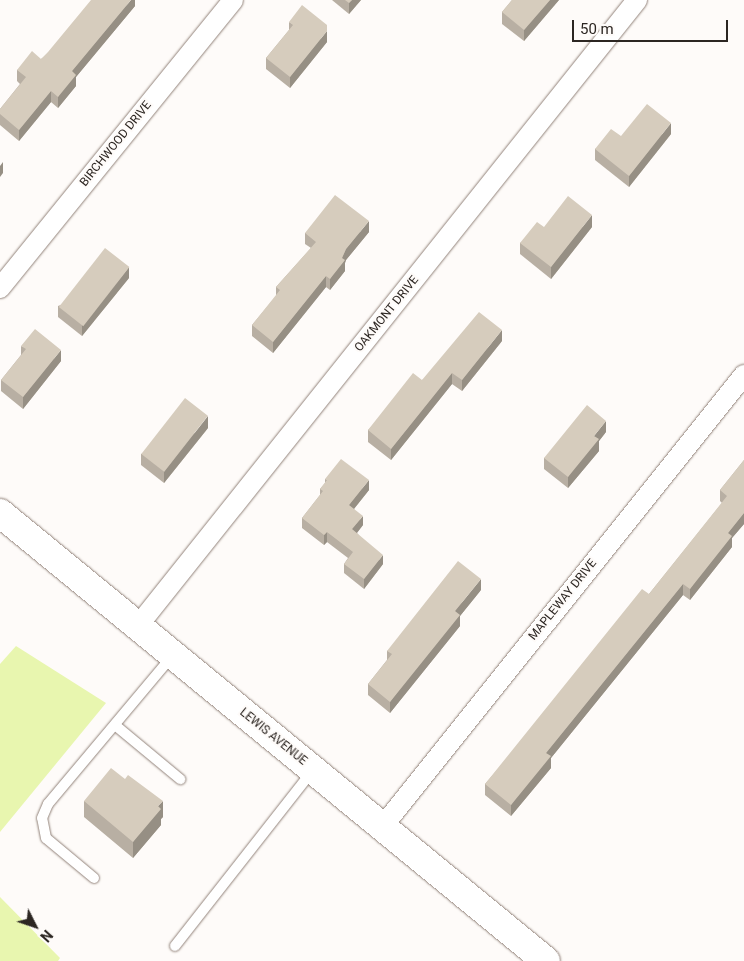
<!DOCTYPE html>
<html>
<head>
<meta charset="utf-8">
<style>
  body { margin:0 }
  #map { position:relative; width:744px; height:961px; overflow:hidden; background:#fefbf9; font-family:Roboto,sans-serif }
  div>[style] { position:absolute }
  .green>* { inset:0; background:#e8f6af }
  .roads { filter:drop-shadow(0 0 1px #92837a) drop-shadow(0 0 1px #92837a) }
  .lane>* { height:10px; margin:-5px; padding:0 5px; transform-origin:5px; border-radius:5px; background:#fff }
  .street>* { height:20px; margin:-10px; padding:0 10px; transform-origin:10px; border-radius:10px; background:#fff }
  .secondary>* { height:28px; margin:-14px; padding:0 14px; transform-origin:14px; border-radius:14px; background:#fff }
  .wall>* { inset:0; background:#b8afa3 }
  .shaded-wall>* { inset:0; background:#968f84 }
  .building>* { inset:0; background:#d6ccbd; transform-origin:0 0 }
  span { translate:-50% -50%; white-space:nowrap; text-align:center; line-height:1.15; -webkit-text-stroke:4px #fefbf9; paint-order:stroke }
  .street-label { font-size:12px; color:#2c2622 }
  .north { position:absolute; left:10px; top:901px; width:50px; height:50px; -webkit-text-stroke:4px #fefbf9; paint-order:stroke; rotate:131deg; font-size:14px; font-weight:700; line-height:20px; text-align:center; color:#2c2622 }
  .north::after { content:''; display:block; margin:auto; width:18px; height:22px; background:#2c2622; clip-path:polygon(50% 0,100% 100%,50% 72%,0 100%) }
  .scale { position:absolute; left:572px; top:20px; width:156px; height:22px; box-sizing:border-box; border:2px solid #2c2622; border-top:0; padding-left:6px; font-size:15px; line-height:18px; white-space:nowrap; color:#2c2622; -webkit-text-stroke:4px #fefbf9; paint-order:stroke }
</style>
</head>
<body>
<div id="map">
  <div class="green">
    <div style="clip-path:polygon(16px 646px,106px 703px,0 832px,0 664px)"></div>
    <div style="clip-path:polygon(0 897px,60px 958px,58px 961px,0 961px)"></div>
  </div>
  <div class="roads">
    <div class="lane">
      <div style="left:115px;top:725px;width:85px;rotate:39.7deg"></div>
      <div style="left:94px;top:878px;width:62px;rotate:-140.2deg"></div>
      <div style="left:46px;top:838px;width:20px;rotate:-101deg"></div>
      <div style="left:42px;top:818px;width:15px;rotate:-67deg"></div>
      <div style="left:48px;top:804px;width:193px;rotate:-50deg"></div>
      <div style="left:175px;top:946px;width:224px;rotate:-51.9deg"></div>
    </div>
    <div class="street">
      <div style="left:0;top:288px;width:370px;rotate:-51deg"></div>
      <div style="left:137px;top:627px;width:802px;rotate:-51.43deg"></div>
      <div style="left:383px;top:826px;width:578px;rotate:-51.32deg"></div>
    </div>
    <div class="secondary">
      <div style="left:0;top:513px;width:706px;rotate:39.37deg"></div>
    </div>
  </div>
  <div class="wall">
    <div style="clip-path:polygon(135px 0,135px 6px,76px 77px,76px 86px,58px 108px,51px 102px,19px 141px,0 125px,0 109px,20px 84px,17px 81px,17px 70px,41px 59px)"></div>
    <div style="clip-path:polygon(332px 0,361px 0,349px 14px)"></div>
    <div style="clip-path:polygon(512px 0,559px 0,524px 41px,502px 24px,502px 12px)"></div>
    <div style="clip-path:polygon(289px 22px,327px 42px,290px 88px,266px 69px,266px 58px,289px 30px)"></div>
    <div style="clip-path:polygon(671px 134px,629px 187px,595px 160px,595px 149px,621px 136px)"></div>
    <div style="clip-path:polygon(544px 227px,592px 227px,551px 279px,520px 254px,520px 243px)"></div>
    <div style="clip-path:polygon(369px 232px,346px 260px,345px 263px,345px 271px,330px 290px,326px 287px,273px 353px,252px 336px,252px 325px,276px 296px,276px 287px,311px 248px,305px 244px,305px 233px)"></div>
    <div style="clip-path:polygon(129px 278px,82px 336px,58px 317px,58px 306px)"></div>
    <div style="clip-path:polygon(502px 341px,462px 391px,452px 384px,391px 460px,368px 442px,368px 430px,422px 380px)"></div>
    <div style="clip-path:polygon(21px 346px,61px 361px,23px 409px,1px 391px,1px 380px,21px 355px)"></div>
    <div style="clip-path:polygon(208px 428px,164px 483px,141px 465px,141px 454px)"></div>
    <div style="clip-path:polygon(606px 432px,599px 441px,599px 451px,568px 488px,544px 469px,544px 458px)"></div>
    <div style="clip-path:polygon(744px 460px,744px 524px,732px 538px,732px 547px,690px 600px,683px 595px,551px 758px,551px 768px,511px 816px,485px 795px,485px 784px,649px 594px,722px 503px,720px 501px,720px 490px)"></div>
    <div style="clip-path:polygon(325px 479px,369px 490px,354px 509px,363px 525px,357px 533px,383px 564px,364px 589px,344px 573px,344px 564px,348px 558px,327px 542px,324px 545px,302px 528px,302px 518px,320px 495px,320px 489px,325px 483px)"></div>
    <div style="clip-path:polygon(481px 590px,460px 616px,460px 626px,390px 713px,368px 695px,368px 684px,387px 660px,387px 651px)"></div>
    <div style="clip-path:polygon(84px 801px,163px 817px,161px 819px,161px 825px,133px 858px,84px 817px)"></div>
  </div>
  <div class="shaded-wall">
    <div style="clip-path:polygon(131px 0,135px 0,135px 6px,76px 77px,76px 86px,58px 108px,58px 97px,72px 71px)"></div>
    <div style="clip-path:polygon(352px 0,361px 0,349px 14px,349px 3px)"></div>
    <div style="clip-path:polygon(550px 0,559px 0,524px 41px,524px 30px)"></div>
    <div style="clip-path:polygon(327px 31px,327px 42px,290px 88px,290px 77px)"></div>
    <div style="clip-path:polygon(51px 91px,51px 102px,19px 141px,19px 130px)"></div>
    <div style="clip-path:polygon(671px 123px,671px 134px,629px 187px,629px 176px)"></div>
    <div style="clip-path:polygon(3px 162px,3px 173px,0 177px,0 166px)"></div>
    <div style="clip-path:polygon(592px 215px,592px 227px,551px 279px,551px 267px)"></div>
    <div style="clip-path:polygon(369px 221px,369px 232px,346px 260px,345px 263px,345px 271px,330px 290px,330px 279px,342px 258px,346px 249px)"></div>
    <div style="clip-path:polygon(129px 267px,129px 278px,82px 336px,82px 325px)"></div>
    <div style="clip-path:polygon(326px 276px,326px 287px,273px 353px,273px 342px)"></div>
    <div style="clip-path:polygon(502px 330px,502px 341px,462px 391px,462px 380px)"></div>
    <div style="clip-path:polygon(61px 350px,61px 361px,23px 409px,23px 397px)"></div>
    <div style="clip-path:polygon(452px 373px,452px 384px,391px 460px,391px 449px)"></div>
    <div style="clip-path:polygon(208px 416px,208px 428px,164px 483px,164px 472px)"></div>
    <div style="clip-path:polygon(606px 421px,606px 432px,599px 441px,599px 451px,568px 488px,568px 477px,594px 436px)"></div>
    <div style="clip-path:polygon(369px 480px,369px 490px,349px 515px,349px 505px)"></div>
    <div style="clip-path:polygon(744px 513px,744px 524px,732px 538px,732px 547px,690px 600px,690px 589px,728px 533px)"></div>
    <div style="clip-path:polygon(363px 516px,363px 525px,352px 539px,352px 529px)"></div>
    <div style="clip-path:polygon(327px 532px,327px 542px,324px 545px,324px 535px)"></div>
    <div style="clip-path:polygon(383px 555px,383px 564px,364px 589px,364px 579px)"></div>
    <div style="clip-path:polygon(481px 579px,481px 590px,460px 616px,460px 626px,390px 713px,390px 702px,455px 611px)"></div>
    <div style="clip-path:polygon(683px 584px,683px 595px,551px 758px,551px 768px,511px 816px,511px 805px,546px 753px)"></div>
    <div style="clip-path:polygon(163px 801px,163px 817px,161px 819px,161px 825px,133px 858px,133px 842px,158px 806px)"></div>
  </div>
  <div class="building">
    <div style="clip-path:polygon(91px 0,131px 0,72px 71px,76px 75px,58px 97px,51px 91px,19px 130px,0 114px,0 109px,26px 77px,17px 70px,32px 51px,41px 59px,48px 52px)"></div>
    <div style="clip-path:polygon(345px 0,352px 0,349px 3px)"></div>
    <div style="clip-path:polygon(512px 0,550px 0,524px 30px,502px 12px)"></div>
    <div style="clip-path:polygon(302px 5px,327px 25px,327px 31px,290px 77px,266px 58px,293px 25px,289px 22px)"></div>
    <div style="clip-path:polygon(647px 104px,671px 123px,629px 176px,595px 149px,611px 129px,621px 136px)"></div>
    <div style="clip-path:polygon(335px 195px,369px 221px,346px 249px,342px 258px,345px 260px,330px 279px,326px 276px,273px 342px,252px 325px,280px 290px,276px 287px,316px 242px,305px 233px)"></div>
    <div style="clip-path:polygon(568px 196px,592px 215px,551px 267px,520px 243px,537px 222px,544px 227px)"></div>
    <div style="left:105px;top:248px;width:31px;height:75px;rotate:38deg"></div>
    <div style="clip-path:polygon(479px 312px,502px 330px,462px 380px,452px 373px,391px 449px,368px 430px,413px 373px,422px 380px)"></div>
    <div style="clip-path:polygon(35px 329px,61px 350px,23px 397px,1px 380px,26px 349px,21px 346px)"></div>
    <div style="left:185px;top:398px;width:29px;height:71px;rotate:38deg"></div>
    <div style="clip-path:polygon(587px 405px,606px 421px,594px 436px,599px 439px,568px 477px,544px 458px)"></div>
    <div style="clip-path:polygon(341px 459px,369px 480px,349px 505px,363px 516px,352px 529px,383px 555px,364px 579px,344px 564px,353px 552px,327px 532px,324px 535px,302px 518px,323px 491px,320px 489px,327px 480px,325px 479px)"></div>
    <div style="clip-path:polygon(744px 460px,744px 513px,728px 533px,732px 536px,690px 589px,683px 584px,546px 753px,551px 756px,511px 805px,485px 784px,642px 589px,649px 594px,727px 496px,720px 490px)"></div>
    <div style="clip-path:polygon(458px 561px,481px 579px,455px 611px,460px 615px,390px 702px,368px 684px,392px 654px,387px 651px)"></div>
    <div style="clip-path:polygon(111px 768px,125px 779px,128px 775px,163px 801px,158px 806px,161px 809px,133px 842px,84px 801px)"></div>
  </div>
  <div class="street-label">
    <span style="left:116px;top:144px;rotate:-51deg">BIRCHWOOD DRIVE</span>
    <span style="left:387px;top:314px;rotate:-51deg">OAKMONT DRIVE</span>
    <span style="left:563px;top:600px;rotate:-51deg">MAPLEWAY DRIVE</span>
    <span style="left:273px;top:737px;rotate:39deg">LEWIS AVENUE</span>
  </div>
  <div class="north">N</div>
  <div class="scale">50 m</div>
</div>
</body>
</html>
